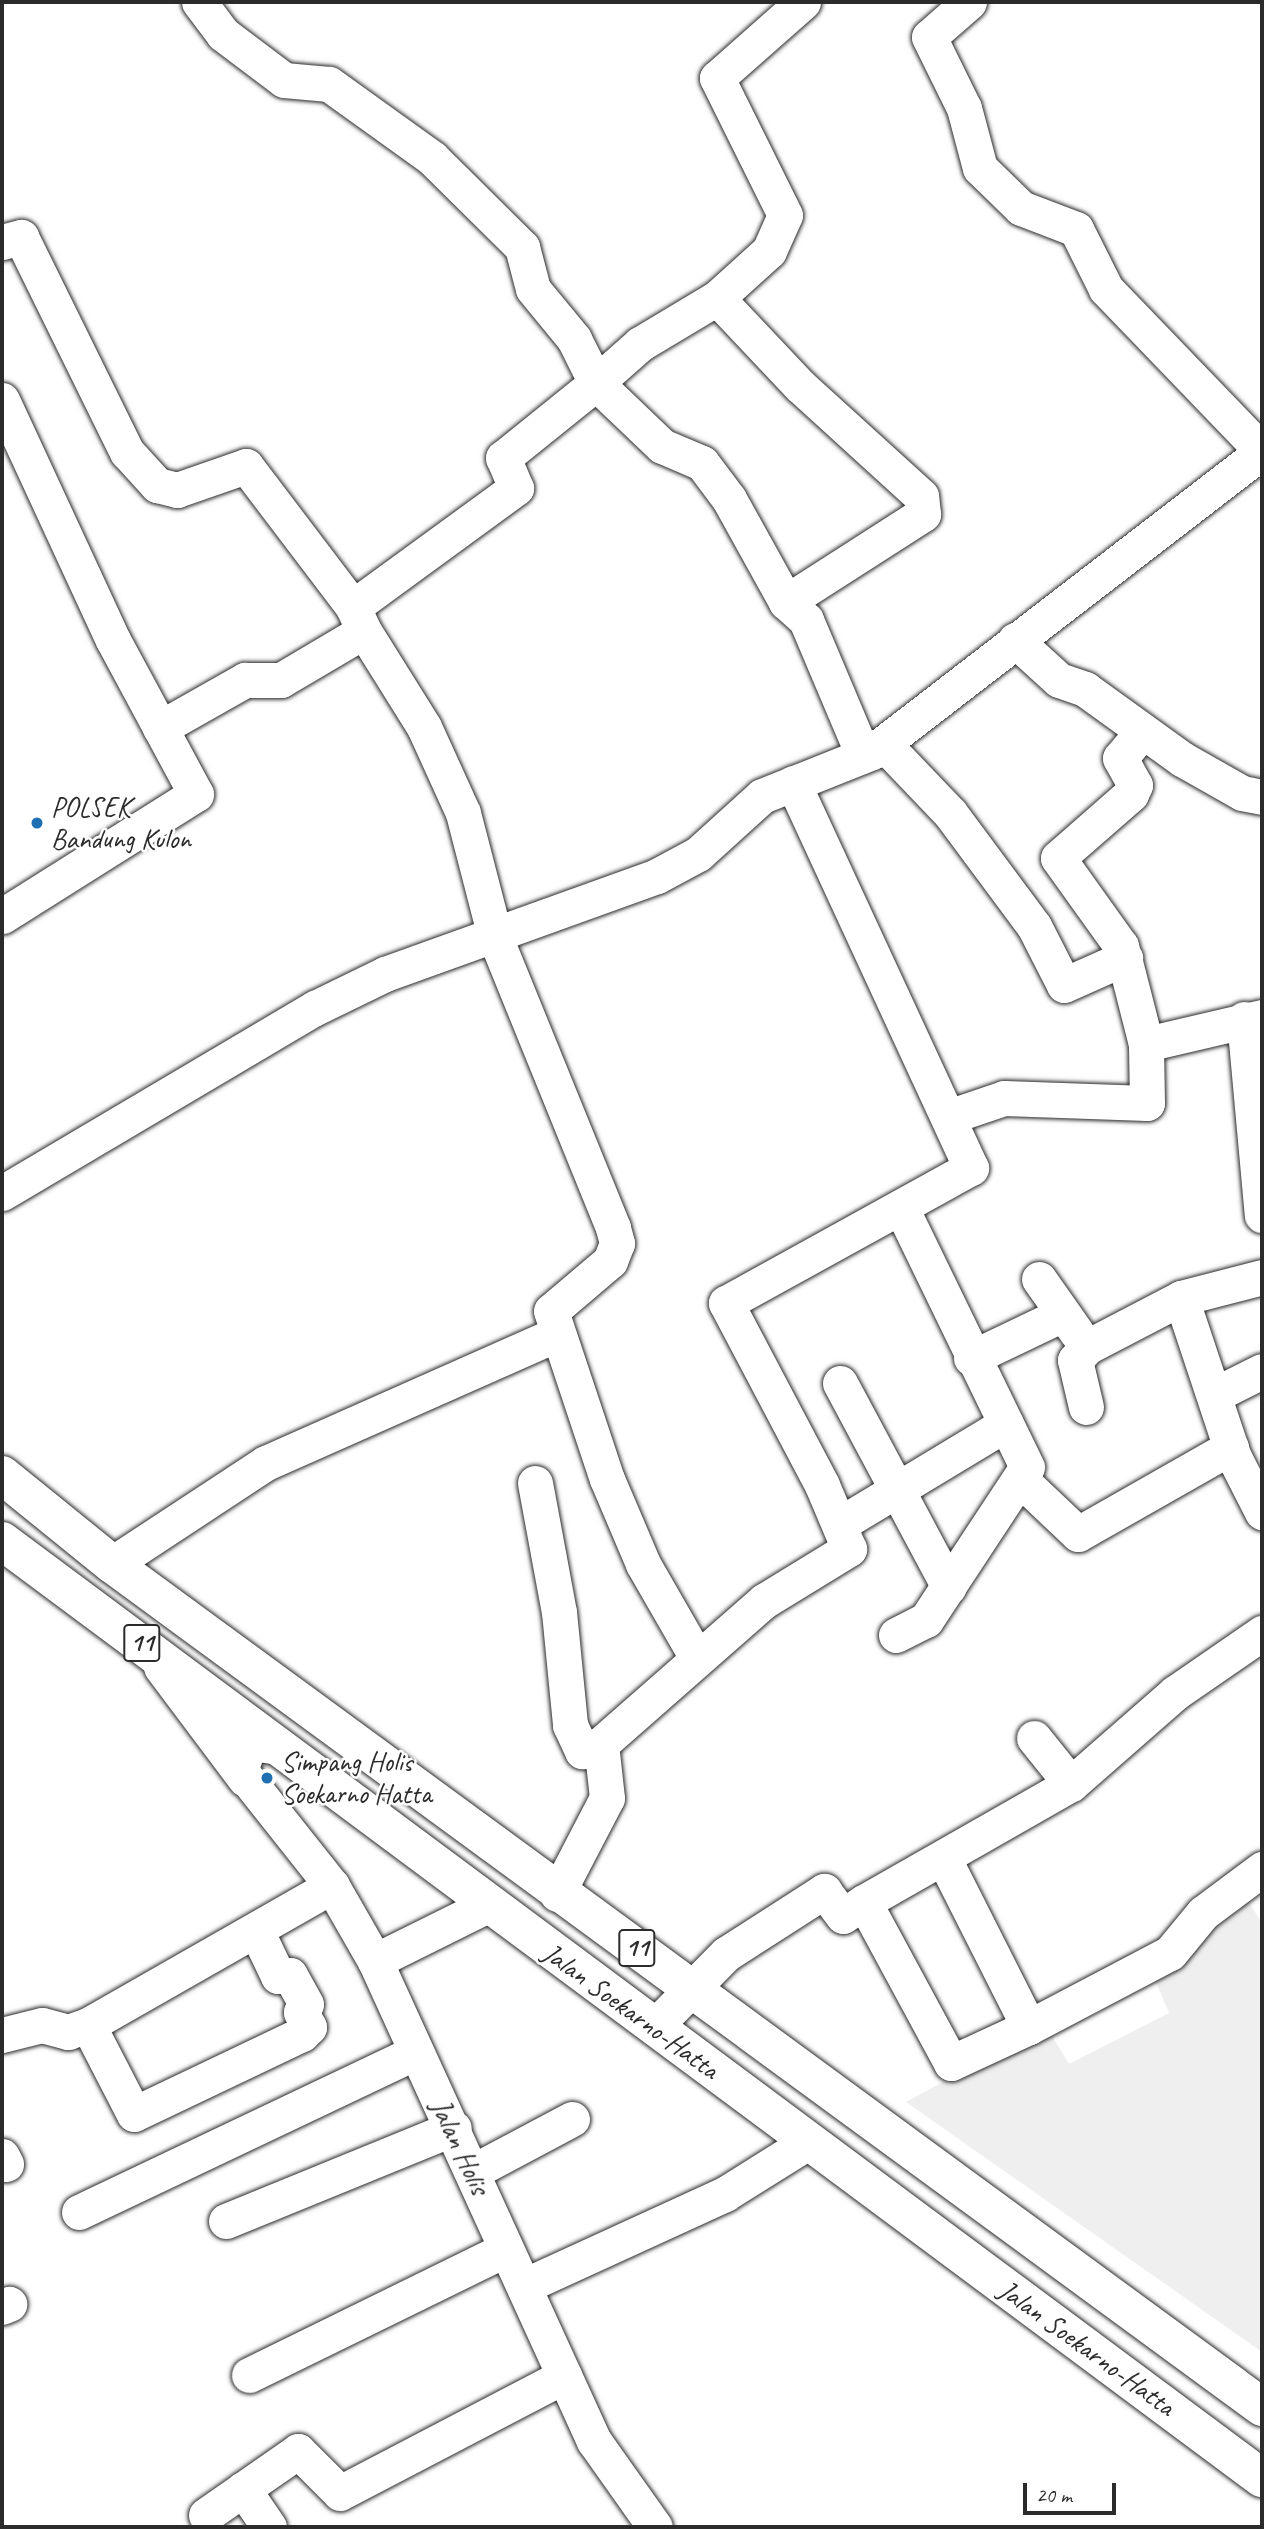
<!DOCTYPE html>
<html>
<head>
<meta charset="utf-8">
<style>
  body { margin:0 }
  #map { position:relative; width:1264px; height:2529px; overflow:hidden; background:#fff; font-family:Caveat,sans-serif }
  div>[style] { position:absolute }
  .built>* { inset:0; background:#efefef }
  .roads { filter:drop-shadow(0 0 2px #2b2b2b) drop-shadow(0 0 2px #2b2b2b) }
  .minor>* { height:35px; margin:-17.5px; padding:0 17.5px; transform-origin:17.5px; border-radius:17.5px; background:#fff }
  .highway>* { height:38px; margin:-19px; padding:0 19px; transform-origin:19px; border-radius:19px; background:#fff }
  .dots>* { width:19px; height:19px; translate:-50% -50%; box-sizing:border-box; border:4px solid #fff; border-radius:50% }
  span { translate:-50% -50%; white-space:nowrap; text-align:center; line-height:1.15; -webkit-text-stroke:5px #fff; paint-order:stroke }
  .shield-label span { padding:2px 5px; background:#fff; border:2px solid; border-radius:5px; -webkit-text-stroke-width:0 }
  .shield-label { font-size:26px; color:#2b2b2b; font-weight:700 }
  .poi-label { font-size:28px; color:#2b2b2b }
  .left { translate:0 -50%; text-align:left }
  .street-label { font-size:28px; color:#2b2b2b }
  .frame { position:absolute; inset:0; border:4px solid #2b2b2b; pointer-events:none }
  .scale { position:absolute; left:1023px; top:2483px; width:93px; height:32px; box-sizing:border-box; border:4px solid #2b2b2b; border-top:0; padding-left:9px; font-size:21px; line-height:24px; white-space:nowrap; color:#2b2b2b; -webkit-text-stroke:5px #fff; paint-order:stroke }
</style>
</head>
<body>
<div id="map">
  <div class="built">
    <div style="clip-path:polygon(1244px 1895px,1262px 1923px,1262px 2352px,906px 2102px,1046px 2026px,1069px 2064px,1169px 2013px,1153px 1975px,1191px 1926px)"></div>
  </div>
  <div class="roads">
    <div class="minor">
      <div style="left:199px;top:2px;width:40px;rotate:53deg"></div>
      <div style="left:223px;top:34px;width:76px;rotate:37deg"></div>
      <div style="left:284px;top:80px;width:45px;rotate:5.1deg"></div>
      <div style="left:329px;top:84px;width:127px;rotate:35.7deg"></div>
      <div style="left:432px;top:158px;width:127px;rotate:44.7deg"></div>
      <div style="left:522px;top:247px;width:43px;rotate:75.3deg"></div>
      <div style="left:533px;top:289px;width:65px;rotate:50.6deg"></div>
      <div style="left:574px;top:339px;width:49px;rotate:63.4deg"></div>
      <div style="left:596px;top:383px;width:59px;rotate:-41.6deg"></div>
      <div style="left:640px;top:344px;width:90px;rotate:-30.9deg"></div>
      <div style="left:969px;top:2px;width:53px;rotate:138.8deg"></div>
      <div style="left:929px;top:37px;width:79px;rotate:63.8deg"></div>
      <div style="left:964px;top:108px;width:62px;rotate:75.1deg"></div>
      <div style="left:980px;top:168px;width:57px;rotate:44.3deg"></div>
      <div style="left:1021px;top:208px;width:59px;rotate:20.9deg"></div>
      <div style="left:1076px;top:229px;width:67px;rotate:63.4deg"></div>
      <div style="left:1106px;top:289px;width:225px;rotate:46.1deg"></div>
      <div style="left:2px;top:242px;width:20px;rotate:-15deg"></div>
      <div style="left:21px;top:237px;width:240px;rotate:63.8deg"></div>
      <div style="left:127px;top:452px;width:45px;rotate:47.7deg"></div>
      <div style="left:157px;top:485px;width:21px;rotate:14deg"></div>
      <div style="left:177px;top:490px;width:73px;rotate:-19.2deg"></div>
      <div style="left:246px;top:466px;width:177px;rotate:52.8deg"></div>
      <div style="left:2px;top:400px;width:264px;rotate:65.2deg"></div>
      <div style="left:113px;top:640px;width:175px;rotate:61.7deg"></div>
      <div style="left:196px;top:794px;width:229px;rotate:147.8deg"></div>
      <div style="left:786px;top:602px;width:163px;rotate:-32.7deg"></div>
      <div style="left:923px;top:514px;width:18px;rotate:-96deg"></div>
      <div style="left:921px;top:496px;width:164px;rotate:-137.7deg"></div>
      <div style="left:800px;top:386px;width:121px;rotate:-133.3deg"></div>
      <div style="left:717px;top:298px;width:70px;rotate:-42.1deg"></div>
      <div style="left:769px;top:251px;width:39px;rotate:-66deg"></div>
      <div style="left:785px;top:215px;width:153px;rotate:-116.4deg"></div>
      <div style="left:717px;top:78px;width:115px;rotate:-41.5deg"></div>
      <div style="left:364px;top:631px;width:113px;rotate:58deg"></div>
      <div style="left:424px;top:727px;width:94px;rotate:65.6deg"></div>
      <div style="left:463px;top:813px;width:128px;rotate:75.5deg"></div>
      <div style="left:495px;top:937px;width:314px;rotate:67.9deg"></div>
      <div style="left:613px;top:1228px;width:16px;rotate:75deg"></div>
      <div style="left:617px;top:1243px;width:19px;rotate:111deg"></div>
      <div style="left:610px;top:1261px;width:77px;rotate:139.7deg"></div>
      <div style="left:551px;top:1311px;width:177px;rotate:71.6deg"></div>
      <div style="left:607px;top:1479px;width:92px;rotate:67deg"></div>
      <div style="left:643px;top:1564px;width:106px;rotate:60.1deg"></div>
      <div style="left:1015px;top:640px;width:59px;rotate:42.3deg"></div>
      <div style="left:1059px;top:680px;width:28px;rotate:19deg"></div>
      <div style="left:1085px;top:689px;width:120px;rotate:35.8deg"></div>
      <div style="left:1182px;top:759px;width:69px;rotate:29.5deg"></div>
      <div style="left:1242px;top:793px;width:20px;rotate:11deg"></div>
      <div style="left:160px;top:728px;width:98px;rotate:-29.5deg"></div>
      <div style="left:245px;top:680px;width:36px"></div>
      <div style="left:281px;top:680px;width:96px;rotate:-30.6deg"></div>
      <div style="left:364px;top:631px;width:26px;rotate:-115deg"></div>
      <div style="left:353px;top:607px;width:202px;rotate:-36.1deg"></div>
      <div style="left:516px;top:488px;width:33px;rotate:-113deg"></div>
      <div style="left:503px;top:458px;width:119px;rotate:-38.9deg"></div>
      <div style="left:596px;top:383px;width:91px;rotate:43.7deg"></div>
      <div style="left:662px;top:446px;width:43px;rotate:23deg"></div>
      <div style="left:702px;top:463px;width:45px;rotate:53.1deg"></div>
      <div style="left:729px;top:499px;width:118px;rotate:61deg"></div>
      <div style="left:786px;top:602px;width:27px;rotate:42deg"></div>
      <div style="left:806px;top:620px;width:147px;rotate:67.1deg"></div>
      <div style="left:1142px;top:732px;width:34px;rotate:130deg"></div>
      <div style="left:1120px;top:758px;width:31px;rotate:61deg"></div>
      <div style="left:1135px;top:785px;width:10px;rotate:114deg"></div>
      <div style="left:1131px;top:794px;width:97px;rotate:138.8deg"></div>
      <div style="left:1058px;top:858px;width:108px;rotate:54.4deg"></div>
      <div style="left:1121px;top:946px;width:101px;rotate:75.7deg"></div>
      <div style="left:884px;top:744px;width:95px;rotate:46.3deg"></div>
      <div style="left:950px;top:813px;width:141px;rotate:53.4deg"></div>
      <div style="left:1034px;top:926px;width:66px;rotate:63deg"></div>
      <div style="left:1064px;top:985px;width:67px;rotate:-23.9deg"></div>
      <div style="left:1244px;top:1019px;width:197px;rotate:84.8deg"></div>
      <div style="left:951px;top:1116px;width:56px;rotate:-18.8deg"></div>
      <div style="left:1004px;top:1098px;width:143px;rotate:2deg"></div>
      <div style="left:1147px;top:1103px;width:59px;rotate:-91deg"></div>
      <div style="left:1146px;top:1044px;width:119px;rotate:-13.1deg"></div>
      <div style="left:2px;top:1193px;width:364px;rotate:-30.6deg"></div>
      <div style="left:315px;top:1008px;width:78px;rotate:-25.9deg"></div>
      <div style="left:385px;top:974px;width:289px;rotate:-19.8deg"></div>
      <div style="left:657px;top:876px;width:47px;rotate:-28.2deg"></div>
      <div style="left:698px;top:854px;width:86px;rotate:-42.2deg"></div>
      <div style="left:762px;top:796px;width:118px;rotate:-21.8deg"></div>
      <div style="left:872px;top:752px;width:492px;rotate:-37.6deg"></div>
      <div style="left:1039px;top:1279px;width:66px;rotate:54.9deg"></div>
      <div style="left:1181px;top:1298px;width:168px;rotate:71.6deg"></div>
      <div style="left:1234px;top:1457px;width:62px;rotate:63deg"></div>
      <div style="left:971px;top:1358px;width:102px;rotate:-25.6deg"></div>
      <div style="left:840px;top:1383px;width:231px;rotate:61.9deg"></div>
      <div style="left:1216px;top:1394px;width:51px;rotate:-26.6deg"></div>
      <div style="left:1086px;top:1407px;width:48px;rotate:-103.2deg"></div>
      <div style="left:1075px;top:1360px;width:18px;rotate:-47deg"></div>
      <div style="left:1087px;top:1347px;width:106px;rotate:-27.5deg"></div>
      <div style="left:1181px;top:1298px;width:84px;rotate:-14.5deg"></div>
      <div style="left:1020px;top:1479px;width:80px;rotate:43.5deg"></div>
      <div style="left:1078px;top:1534px;width:176px;rotate:-29.6deg"></div>
      <div style="left:535px;top:1483px;width:131px;rotate:79.5deg"></div>
      <div style="left:559px;top:1612px;width:114px;rotate:84.4deg"></div>
      <div style="left:570px;top:1725px;width:29px;rotate:65deg"></div>
      <div style="left:582px;top:1751px;width:20px;rotate:-20deg"></div>
      <div style="left:601px;top:1744px;width:217px;rotate:-41.3deg"></div>
      <div style="left:764px;top:1601px;width:100px;rotate:-31.5deg"></div>
      <div style="left:849px;top:1549px;width:69px;rotate:-112.9deg"></div>
      <div style="left:822px;top:1485px;width:206px;rotate:-117.8deg"></div>
      <div style="left:726px;top:1303px;width:280px;rotate:-28.9deg"></div>
      <div style="left:971px;top:1168px;width:424px;rotate:-114.8deg"></div>
      <div style="left:840px;top:1524px;width:194px;rotate:-31.1deg"></div>
      <div style="left:112px;top:1564px;width:184px;rotate:-33.3deg"></div>
      <div style="left:266px;top:1463px;width:318px;rotate:-23.9deg"></div>
      <div style="left:896px;top:1635px;width:34px;rotate:-27deg"></div>
      <div style="left:926px;top:1620px;width:183px;rotate:-56.6deg"></div>
      <div style="left:1027px;top:1467px;width:289px;rotate:-115.9deg"></div>
      <div style="left:161px;top:1667px;width:140px;rotate:53.1deg"></div>
      <div style="left:1034px;top:1738px;width:59px;rotate:51.2deg"></div>
      <div style="left:279px;top:1747px;width:29px;rotate:-172deg"></div>
      <div style="left:250px;top:1743px;width:29px;rotate:110deg"></div>
      <div style="left:240px;top:1770px;width:148px;rotate:51.6deg"></div>
      <div style="left:332px;top:1886px;width:86px;rotate:60.2deg"></div>
      <div style="left:375px;top:1961px;width:528px;rotate:65.48deg"></div>
      <div style="left:594px;top:2441px;width:105px;rotate:54.7deg"></div>
      <div style="left:945px;top:1861px;width:186px;rotate:63.2deg"></div>
      <div style="left:1029px;top:2027px;width:159px;rotate:-27.7deg"></div>
      <div style="left:1170px;top:1953px;width:52px;rotate:-50.5deg"></div>
      <div style="left:1203px;top:1913px;width:74px;rotate:-36.7deg"></div>
      <div style="left:557px;top:1894px;width:108px;rotate:-62.5deg"></div>
      <div style="left:607px;top:1798px;width:54px;rotate:-96.3deg"></div>
      <div style="left:864px;top:1902px;width:238px;rotate:-29.7deg"></div>
      <div style="left:1071px;top:1784px;width:138px;rotate:-41.2deg"></div>
      <div style="left:1175px;top:1693px;width:106px;rotate:-34.6deg"></div>
      <div style="left:375px;top:1961px;width:124px;rotate:-26.4deg"></div>
      <div style="left:88px;top:2025px;width:100px;rotate:62.7deg"></div>
      <div style="left:134px;top:2114px;width:186px;rotate:-25.5deg"></div>
      <div style="left:302px;top:2034px;width:10px;rotate:-45deg"></div>
      <div style="left:309px;top:2027px;width:17px;rotate:-118deg"></div>
      <div style="left:301px;top:2012px;width:9px;rotate:-58deg"></div>
      <div style="left:306px;top:2004px;width:33px;rotate:-119deg"></div>
      <div style="left:290px;top:1975px;width:12px;rotate:175deg"></div>
      <div style="left:278px;top:1976px;width:51px;rotate:-115.6deg"></div>
      <div style="left:654px;top:2027px;width:103px;rotate:-45.4deg"></div>
      <div style="left:726px;top:1954px;width:117px;rotate:-32.7deg"></div>
      <div style="left:824px;top:1891px;width:31px;rotate:53deg"></div>
      <div style="left:843px;top:1916px;width:25px;rotate:-34deg"></div>
      <div style="left:864px;top:1902px;width:183px;rotate:61.6deg"></div>
      <div style="left:951px;top:2063px;width:86px;rotate:-24.8deg"></div>
      <div style="left:2px;top:2035px;width:41px;rotate:-14deg"></div>
      <div style="left:42px;top:2025px;width:27px;rotate:15deg"></div>
      <div style="left:68px;top:2032px;width:21px;rotate:-19deg"></div>
      <div style="left:88px;top:2025px;width:281px;rotate:-29.7deg"></div>
      <div style="left:2px;top:2156px;width:9px;rotate:63deg"></div>
      <div style="left:474px;top:2171px;width:111px;rotate:-28deg"></div>
      <div style="left:79px;top:2212px;width:373px;rotate:-25.4deg"></div>
      <div style="left:226px;top:2221px;width:246px;rotate:-22.2deg"></div>
      <div style="left:524px;top:2286px;width:221px;rotate:-24.6deg"></div>
      <div style="left:725px;top:2194px;width:98px;rotate:-32.1deg"></div>
      <div style="left:2px;top:2307px;width:8px;rotate:-23deg"></div>
      <div style="left:249px;top:2375px;width:286px;rotate:-26.1deg"></div>
      <div style="left:243px;top:2489px;width:46px;rotate:55.6deg"></div>
      <div style="left:206px;top:2515px;width:112px;rotate:-34.8deg"></div>
      <div style="left:298px;top:2451px;width:59px;rotate:45deg"></div>
      <div style="left:340px;top:2493px;width:253px;rotate:-27.6deg"></div>
    </div>
    <div class="highway">
      <div style="left:2px;top:1475px;width:141px;rotate:39deg"></div>
      <div style="left:112px;top:1564px;width:1426px;rotate:36.24deg"></div>
      <div style="left:2px;top:1541px;width:1570px;rotate:36.64deg"></div>
    </div>
  </div>
  <div class="dots">
    <div style="left:37px;top:823px;background:#1f6fb2"></div>
    <div style="left:267px;top:1778px;background:#1f6fb2"></div>
  </div>
  <div class="shield-label">
    <span style="left:142px;top:1643px">11</span>
    <span style="left:637px;top:1948px">11</span>
  </div>
  <div class="poi-label">
    <span class="left" style="left:51px;top:823px">POLSEK<br>Bandung Kulon</span>
    <span class="left" style="left:281px;top:1778px">Simpang Holis<br>Soekarno Hatta</span>
  </div>
  <div class="street-label">
    <span style="left:631px;top:2011px;rotate:36deg">Jalan Soekarno-Hatta</span>
    <span style="left:460px;top:2147px;rotate:65deg">Jalan Holis</span>
    <span style="left:1087px;top:2348px;rotate:36deg">Jalan Soekarno-Hatta</span>
  </div>
  <div class="frame"></div>
  <div class="scale">20 m</div>
</div>
</body>
</html>
